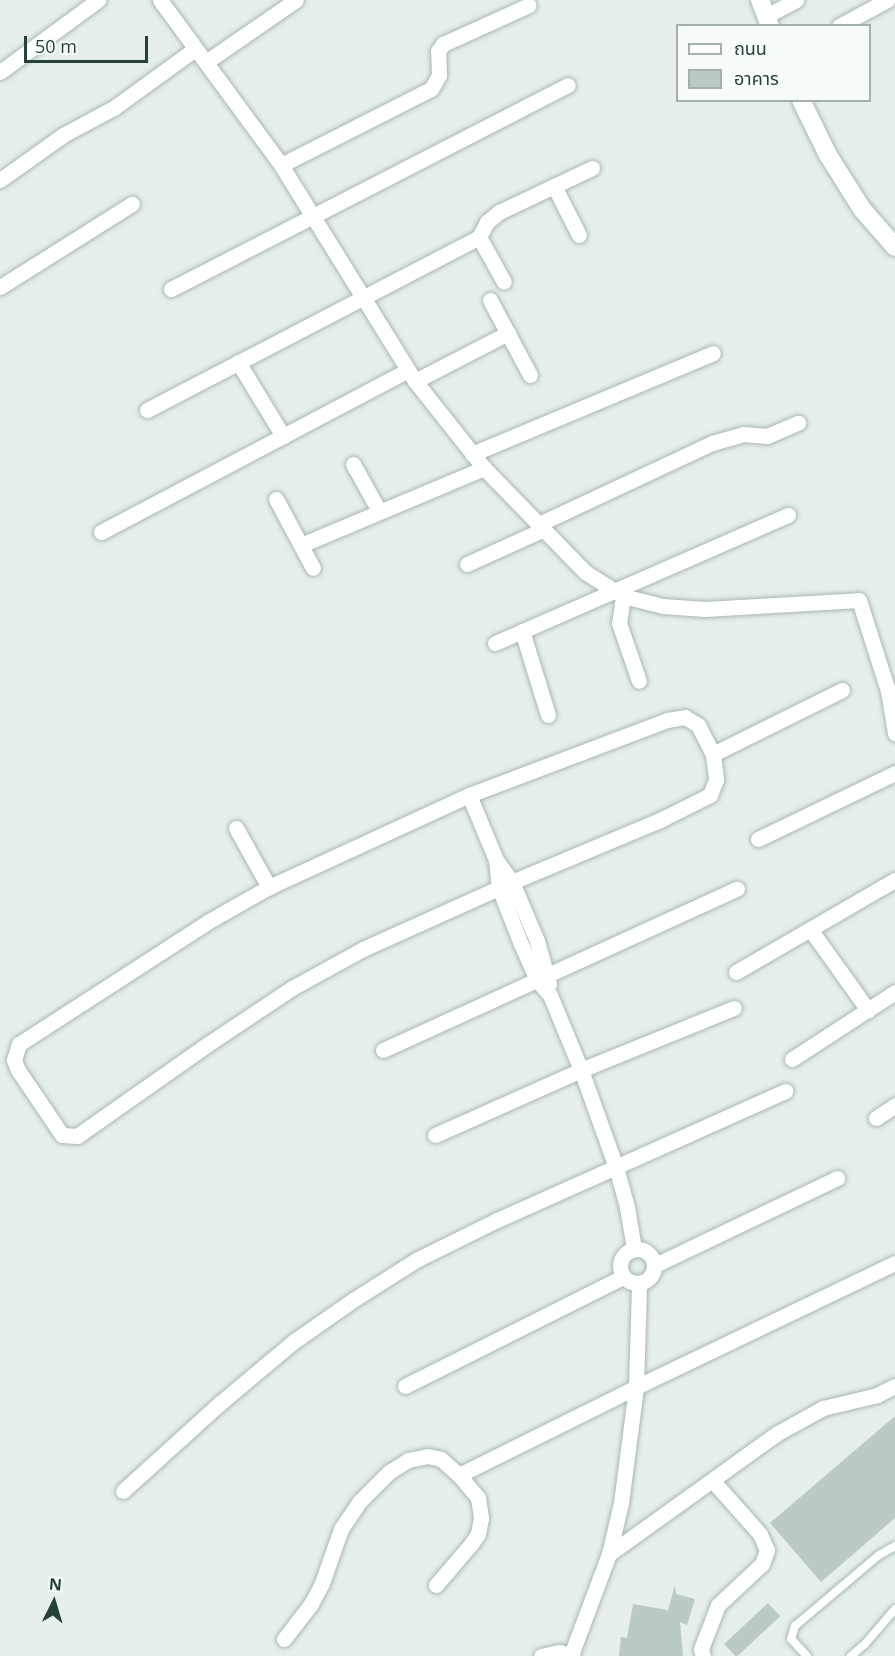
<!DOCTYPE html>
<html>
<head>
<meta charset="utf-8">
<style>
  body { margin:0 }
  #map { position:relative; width:895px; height:1656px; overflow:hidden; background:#e6efeb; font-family:"Open Sans","Noto Sans Thai",sans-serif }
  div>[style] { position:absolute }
  .building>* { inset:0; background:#bbcac4; transform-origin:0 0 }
  .roads { filter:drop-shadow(0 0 2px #a8b8b2) drop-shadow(0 0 2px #a8b8b2) }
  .lane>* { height:8px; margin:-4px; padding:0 4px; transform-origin:4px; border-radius:4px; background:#fff }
  .street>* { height:15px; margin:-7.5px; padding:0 7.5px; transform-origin:7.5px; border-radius:7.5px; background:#fff }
  .street>.ring { margin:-7.5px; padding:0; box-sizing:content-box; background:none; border:15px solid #fff; border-radius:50% }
  .secondary>* { height:18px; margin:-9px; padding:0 9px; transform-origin:9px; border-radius:9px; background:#fff }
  span { translate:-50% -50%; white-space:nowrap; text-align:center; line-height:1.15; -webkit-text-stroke:4.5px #f7fbf9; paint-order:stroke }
  .legend { position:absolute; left:676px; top:24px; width:195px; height:78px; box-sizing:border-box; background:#f7fbf9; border:2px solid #a3b1ad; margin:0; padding:8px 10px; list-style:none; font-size:18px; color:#24423a }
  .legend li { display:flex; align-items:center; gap:12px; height:30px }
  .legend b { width:30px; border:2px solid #a3b1ad }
  .north { position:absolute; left:24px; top:1572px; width:60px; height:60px; -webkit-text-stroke:4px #f7fbf9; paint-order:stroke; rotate:5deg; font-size:16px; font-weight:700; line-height:24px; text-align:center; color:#24423a }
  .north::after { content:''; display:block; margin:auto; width:21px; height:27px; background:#24423a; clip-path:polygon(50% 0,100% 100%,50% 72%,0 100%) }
  .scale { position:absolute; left:24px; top:36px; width:124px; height:27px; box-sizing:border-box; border:3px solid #24423a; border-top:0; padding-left:8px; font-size:18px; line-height:21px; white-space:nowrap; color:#24423a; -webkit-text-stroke:4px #f7fbf9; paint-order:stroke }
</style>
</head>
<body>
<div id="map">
  <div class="building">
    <div style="clip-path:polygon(895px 1416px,895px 1518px,821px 1582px,770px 1523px)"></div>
    <div style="clip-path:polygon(675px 1585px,676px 1594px,695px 1599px,687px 1625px,680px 1622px,683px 1656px,619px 1656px,621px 1637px,627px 1638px,633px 1604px,668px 1610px)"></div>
    <div style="left:768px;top:1603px;width:18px;height:60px;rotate:47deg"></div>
  </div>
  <div class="roads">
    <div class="lane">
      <div style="left:807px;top:1656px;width:23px;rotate:-133deg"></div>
      <div style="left:791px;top:1639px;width:14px;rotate:-73deg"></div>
      <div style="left:795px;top:1626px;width:110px;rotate:-40.2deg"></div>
      <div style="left:879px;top:1555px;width:18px;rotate:-29deg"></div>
      <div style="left:851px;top:1656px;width:18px;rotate:-41deg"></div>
      <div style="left:865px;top:1644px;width:46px;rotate:-49.4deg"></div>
    </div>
    <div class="street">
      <div style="left:160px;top:0;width:205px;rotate:53.7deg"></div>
      <div style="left:281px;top:165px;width:254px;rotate:58.2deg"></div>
      <div style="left:415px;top:381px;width:111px;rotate:51.6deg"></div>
      <div style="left:484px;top:468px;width:145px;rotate:45.8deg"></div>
      <div style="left:585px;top:572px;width:45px;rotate:32.3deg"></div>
      <div style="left:623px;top:596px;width:41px;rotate:14deg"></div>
      <div style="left:663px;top:606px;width:42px;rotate:4.1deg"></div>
      <div style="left:705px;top:609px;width:154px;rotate:-3.3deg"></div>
      <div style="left:859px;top:600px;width:96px;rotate:72.3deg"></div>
      <div style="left:888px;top:691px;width:43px;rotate:80.5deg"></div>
      <div style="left:766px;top:16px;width:34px;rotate:-28deg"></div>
      <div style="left:839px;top:26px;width:55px;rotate:-28.4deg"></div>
      <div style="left:206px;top:62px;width:109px;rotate:-34.6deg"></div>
      <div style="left:0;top:72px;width:122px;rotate:-36.3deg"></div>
      <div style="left:281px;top:165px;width:168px;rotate:-26.9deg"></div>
      <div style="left:431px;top:89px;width:16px;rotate:-60deg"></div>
      <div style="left:439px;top:75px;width:24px;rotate:-92deg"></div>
      <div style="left:438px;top:51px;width:9px;rotate:-54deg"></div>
      <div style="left:443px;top:44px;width:94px;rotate:-24.4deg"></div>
      <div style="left:0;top:180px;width:77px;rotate:-35.5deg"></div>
      <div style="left:63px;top:135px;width:59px;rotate:-28.3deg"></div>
      <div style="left:115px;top:107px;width:99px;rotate:-35.9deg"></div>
      <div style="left:554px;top:186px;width:55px;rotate:63deg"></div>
      <div style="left:479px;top:237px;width:51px;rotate:60.9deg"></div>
      <div style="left:0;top:287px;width:156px;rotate:-32.2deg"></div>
      <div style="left:171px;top:289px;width:446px;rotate:-27.2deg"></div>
      <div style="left:490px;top:300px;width:85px;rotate:61.9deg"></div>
      <div style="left:238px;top:362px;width:87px;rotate:58.7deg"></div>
      <div style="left:415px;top:381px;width:105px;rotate:-27.3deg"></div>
      <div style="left:147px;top:410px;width:374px;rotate:-27.5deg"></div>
      <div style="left:479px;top:237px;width:17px;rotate:-62deg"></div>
      <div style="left:487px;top:222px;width:16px;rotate:-40deg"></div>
      <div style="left:499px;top:212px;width:103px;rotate:-25.3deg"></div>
      <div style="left:472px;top:454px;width:261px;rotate:-22.7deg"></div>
      <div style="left:353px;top:464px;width:54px;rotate:61deg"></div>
      <div style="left:276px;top:499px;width:78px;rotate:61.8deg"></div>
      <div style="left:539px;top:524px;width:191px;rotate:-25.1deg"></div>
      <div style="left:712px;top:443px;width:32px;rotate:-16deg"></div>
      <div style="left:743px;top:434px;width:24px;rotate:5deg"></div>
      <div style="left:767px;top:436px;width:34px;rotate:-23deg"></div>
      <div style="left:101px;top:532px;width:347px;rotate:-27.8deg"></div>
      <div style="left:301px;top:545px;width:199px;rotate:-22.8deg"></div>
      <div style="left:467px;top:564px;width:85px;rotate:-24.4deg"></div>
      <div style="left:623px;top:596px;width:27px;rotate:98deg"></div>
      <div style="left:619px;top:623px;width:61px;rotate:71deg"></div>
      <div style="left:522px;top:631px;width:88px;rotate:72.8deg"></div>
      <div style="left:495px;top:643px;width:320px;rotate:-23.6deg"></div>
      <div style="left:685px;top:717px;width:15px;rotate:32deg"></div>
      <div style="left:698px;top:725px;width:33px;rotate:63deg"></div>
      <div style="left:713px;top:754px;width:26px;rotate:83deg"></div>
      <div style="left:716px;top:780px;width:16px;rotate:112deg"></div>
      <div style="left:710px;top:795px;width:56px;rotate:153.4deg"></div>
      <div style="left:660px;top:820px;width:160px;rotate:157.3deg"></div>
      <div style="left:512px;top:882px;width:163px;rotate:155.8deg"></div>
      <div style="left:363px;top:949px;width:81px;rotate:151.2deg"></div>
      <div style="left:292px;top:988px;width:101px;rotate:146.3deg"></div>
      <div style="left:208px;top:1044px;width:160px;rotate:144.9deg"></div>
      <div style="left:77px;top:1136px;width:15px;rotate:-176deg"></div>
      <div style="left:62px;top:1135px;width:78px;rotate:-124.1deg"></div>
      <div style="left:18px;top:1070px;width:11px;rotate:-112deg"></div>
      <div style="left:14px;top:1060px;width:17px;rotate:-73deg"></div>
      <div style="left:19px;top:1044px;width:226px;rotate:-32.9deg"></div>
      <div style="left:209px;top:921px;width:69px;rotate:-29.5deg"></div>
      <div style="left:269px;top:887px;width:220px;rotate:-24.7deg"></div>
      <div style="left:469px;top:795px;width:212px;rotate:-20.7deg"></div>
      <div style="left:667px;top:720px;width:18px;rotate:-9deg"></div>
      <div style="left:713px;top:754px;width:144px;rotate:-26.4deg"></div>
      <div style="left:469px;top:795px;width:70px;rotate:67.4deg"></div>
      <div style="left:496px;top:860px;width:27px;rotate:54deg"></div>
      <div style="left:512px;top:882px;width:64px;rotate:67deg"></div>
      <div style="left:537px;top:941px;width:45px;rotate:74.4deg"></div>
      <div style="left:236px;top:828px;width:68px;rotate:60.8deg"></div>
      <div style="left:758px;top:839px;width:152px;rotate:-25.7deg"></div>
      <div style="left:496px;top:860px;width:28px;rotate:84deg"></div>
      <div style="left:499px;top:888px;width:60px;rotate:68.6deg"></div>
      <div style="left:521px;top:944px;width:39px;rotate:66deg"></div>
      <div style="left:537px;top:980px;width:20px;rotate:49deg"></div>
      <div style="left:550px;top:995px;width:81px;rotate:67.5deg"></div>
      <div style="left:581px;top:1070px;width:103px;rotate:70.2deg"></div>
      <div style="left:616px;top:1167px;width:41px;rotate:74.6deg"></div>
      <div style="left:627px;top:1207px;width:43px;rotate:80.5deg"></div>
      <div style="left:810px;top:929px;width:100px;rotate:54.4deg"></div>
      <div style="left:736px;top:972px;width:184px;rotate:-30.1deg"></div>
      <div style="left:383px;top:1050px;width:389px;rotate:-24.5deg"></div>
      <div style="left:792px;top:1059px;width:123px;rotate:-33deg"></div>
      <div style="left:876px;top:1118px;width:23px;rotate:-34deg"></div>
      <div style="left:435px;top:1135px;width:160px;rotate:-24deg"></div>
      <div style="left:581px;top:1070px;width:165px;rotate:-22.1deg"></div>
      <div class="ring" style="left:620px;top:1249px;width:19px;height:19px"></div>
      <div style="left:655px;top:1265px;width:202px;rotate:-25.5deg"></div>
      <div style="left:405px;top:1386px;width:244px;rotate:-26.6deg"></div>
      <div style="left:459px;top:1475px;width:198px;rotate:-26.4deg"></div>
      <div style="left:636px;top:1387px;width:287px;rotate:-25.6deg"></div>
      <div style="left:123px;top:1491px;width:130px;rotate:-42.2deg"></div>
      <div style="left:219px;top:1404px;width:97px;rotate:-40deg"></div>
      <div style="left:293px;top:1342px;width:73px;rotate:-35deg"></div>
      <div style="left:353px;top:1300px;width:75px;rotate:-32.4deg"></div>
      <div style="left:416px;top:1260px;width:90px;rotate:-26.3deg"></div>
      <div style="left:497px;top:1220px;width:316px;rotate:-24.1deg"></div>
      <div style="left:609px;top:1554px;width:206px;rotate:-35.7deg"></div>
      <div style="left:776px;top:1434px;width:54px;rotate:-29deg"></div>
      <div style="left:823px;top:1408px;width:56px;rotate:-13.5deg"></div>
      <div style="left:877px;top:1395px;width:20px;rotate:-27deg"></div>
      <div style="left:284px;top:1639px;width:44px;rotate:-52.4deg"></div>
      <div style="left:311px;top:1604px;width:24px;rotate:-62deg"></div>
      <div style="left:322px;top:1583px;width:57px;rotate:-70.6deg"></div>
      <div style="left:341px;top:1529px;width:34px;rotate:-56deg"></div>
      <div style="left:360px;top:1501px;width:41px;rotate:-45deg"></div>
      <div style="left:389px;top:1472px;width:22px;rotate:-32deg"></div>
      <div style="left:408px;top:1460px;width:20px;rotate:-11deg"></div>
      <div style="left:428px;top:1456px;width:13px;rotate:13deg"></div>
      <div style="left:441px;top:1459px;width:24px;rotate:42deg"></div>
      <div style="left:459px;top:1475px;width:30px;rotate:50deg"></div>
      <div style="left:478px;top:1498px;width:20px;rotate:81deg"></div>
      <div style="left:481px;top:1518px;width:16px;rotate:101deg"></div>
      <div style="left:478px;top:1534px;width:12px;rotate:125deg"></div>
      <div style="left:471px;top:1544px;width:54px;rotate:130.5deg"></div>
      <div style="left:571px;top:1655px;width:108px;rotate:-69.4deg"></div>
      <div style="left:609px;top:1554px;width:52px;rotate:-76.8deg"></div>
      <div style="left:621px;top:1503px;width:117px;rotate:-82.6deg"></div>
      <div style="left:636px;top:1387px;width:103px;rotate:-88.3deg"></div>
      <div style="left:541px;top:1656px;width:18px;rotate:-13deg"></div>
      <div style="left:559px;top:1652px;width:14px;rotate:17deg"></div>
      <div style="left:703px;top:1656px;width:7px;rotate:-106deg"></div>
      <div style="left:701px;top:1649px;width:47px;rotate:-68.9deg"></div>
      <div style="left:718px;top:1605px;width:60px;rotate:-43deg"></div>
      <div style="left:762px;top:1564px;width:15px;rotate:-70deg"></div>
      <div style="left:767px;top:1550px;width:17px;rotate:-114deg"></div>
      <div style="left:760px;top:1534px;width:71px;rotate:-131.6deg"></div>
    </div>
    <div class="secondary">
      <div style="left:760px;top:0;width:28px;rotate:69deg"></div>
      <div style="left:801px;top:100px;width:61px;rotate:63.9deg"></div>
      <div style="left:828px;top:155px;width:64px;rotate:57.8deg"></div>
      <div style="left:862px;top:209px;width:50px;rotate:49deg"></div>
    </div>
  </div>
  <ul class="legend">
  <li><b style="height:8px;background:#fff"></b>ถนน</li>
  <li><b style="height:16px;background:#bbcac4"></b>อาคาร</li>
  </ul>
  <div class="north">N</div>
  <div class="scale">50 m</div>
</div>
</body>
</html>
